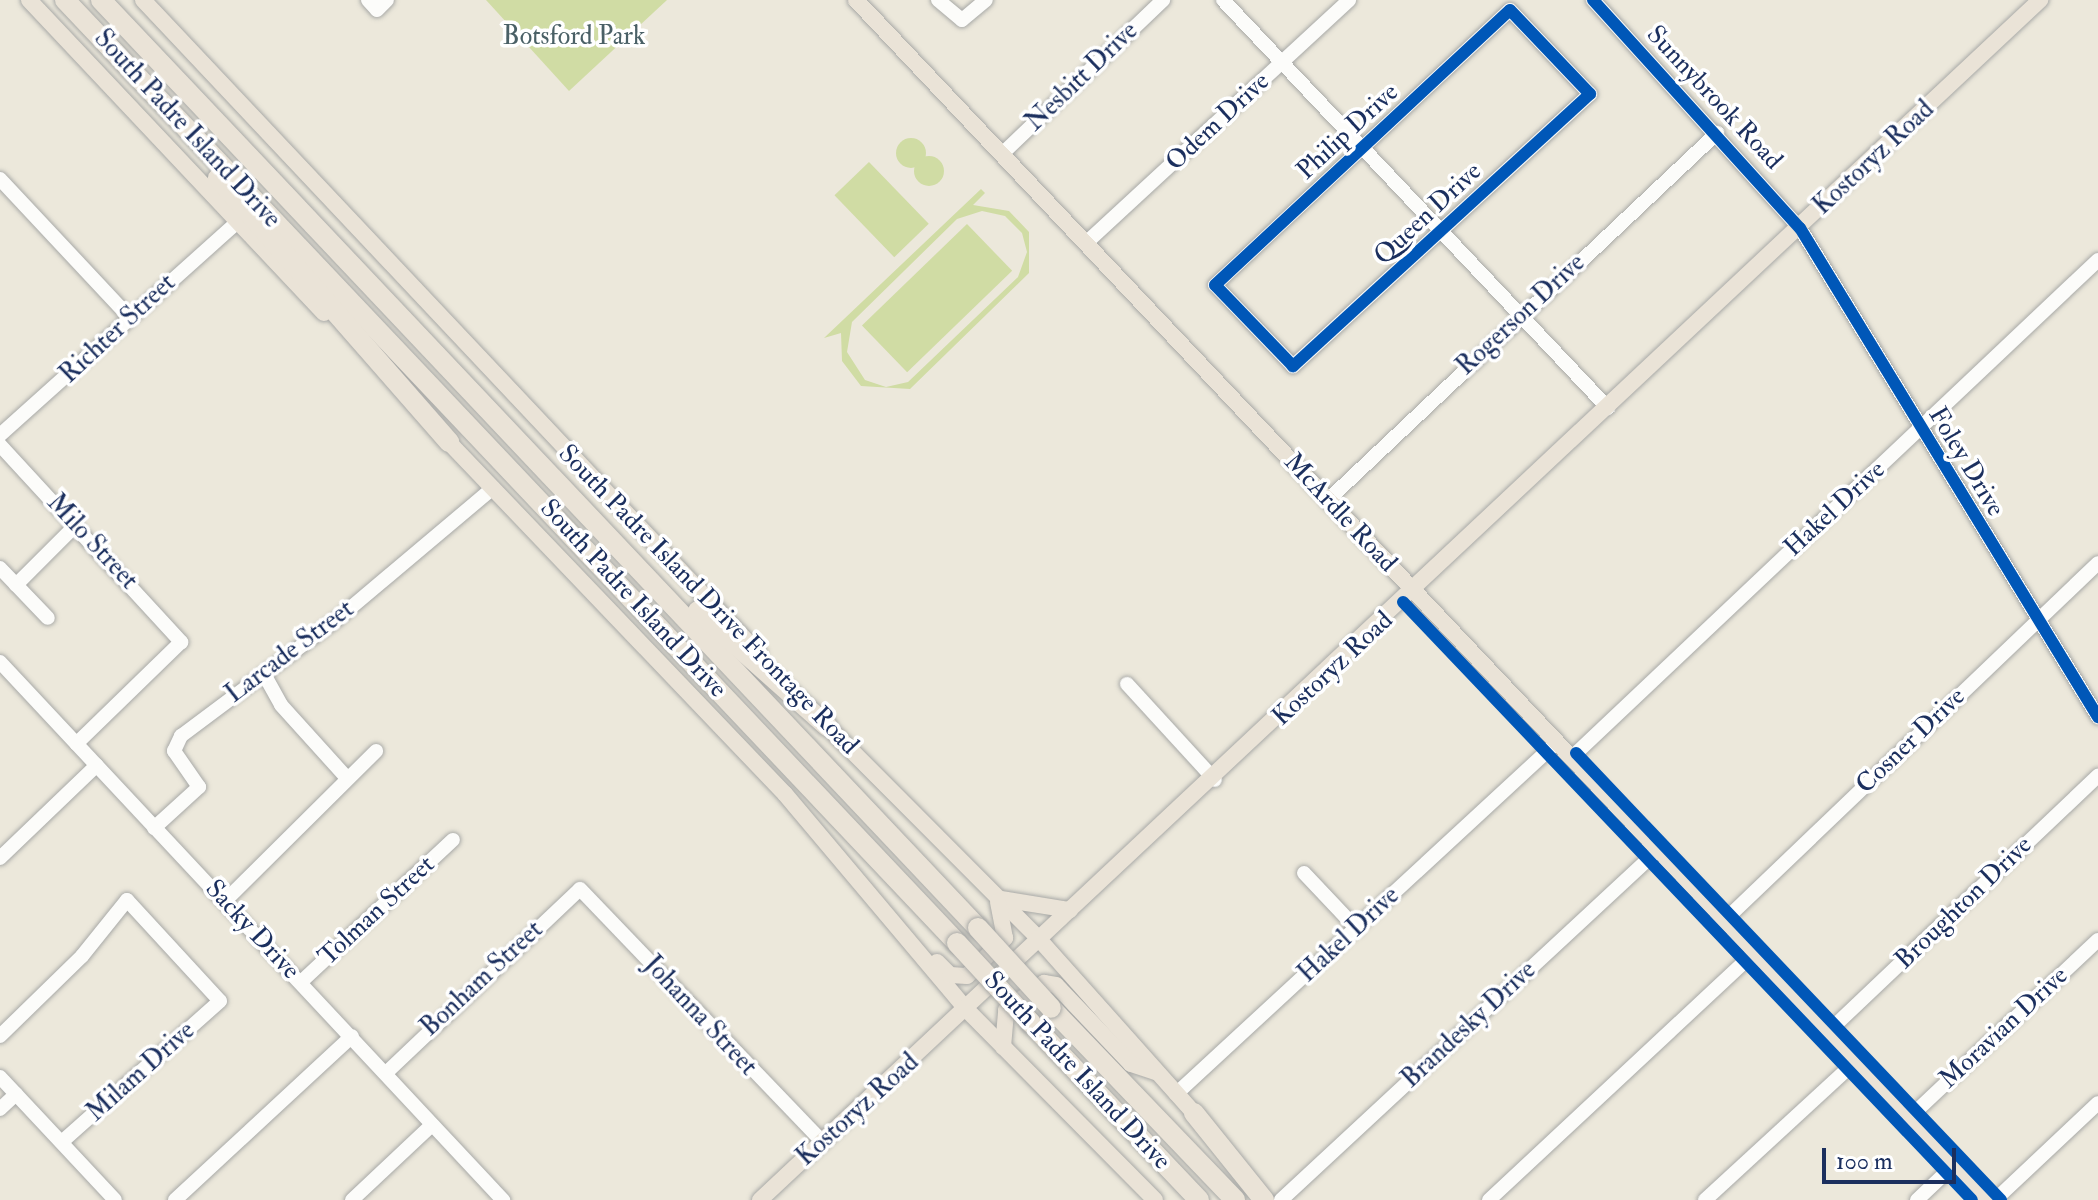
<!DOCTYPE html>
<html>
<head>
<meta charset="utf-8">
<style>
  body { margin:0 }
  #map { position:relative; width:2098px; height:1200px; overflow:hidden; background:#ece8db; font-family:"IM FELL Double Pica",serif }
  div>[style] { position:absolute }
  .green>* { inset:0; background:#d0dca4; transform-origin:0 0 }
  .round { border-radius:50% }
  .roads { filter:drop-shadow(0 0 2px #a8a9a7) drop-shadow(0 0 2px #a8a9a7) }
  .minor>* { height:14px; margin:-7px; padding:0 7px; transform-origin:7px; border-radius:7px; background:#fcfcfa }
  .major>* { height:16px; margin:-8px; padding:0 8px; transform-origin:8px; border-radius:8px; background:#eae3d7 }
  .highway>* { height:20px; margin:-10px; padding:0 10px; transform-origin:10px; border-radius:10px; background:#eae3d7 }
  .bridges { filter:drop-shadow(0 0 2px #a8a9a7) drop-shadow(0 0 2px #a8a9a7) }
  .highway-bridge>* { height:20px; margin:-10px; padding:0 10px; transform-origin:10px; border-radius:10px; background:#eae3d7 }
  .cycleway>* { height:12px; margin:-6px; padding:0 6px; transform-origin:6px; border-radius:6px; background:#0057b8 }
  span { translate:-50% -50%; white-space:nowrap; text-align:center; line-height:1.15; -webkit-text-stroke:7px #fff; paint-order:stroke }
  .park-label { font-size:26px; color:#4a6066 }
  .street-label { font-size:26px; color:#1b2f5e }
  .scale { position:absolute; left:1822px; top:1148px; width:134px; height:36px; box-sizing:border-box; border:4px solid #1b2f5e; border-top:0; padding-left:10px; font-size:24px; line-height:28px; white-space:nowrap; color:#1b2f5e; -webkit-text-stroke:6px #fff; paint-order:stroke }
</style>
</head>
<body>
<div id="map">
  <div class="green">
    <div style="clip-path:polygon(486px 0,667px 0,569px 91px)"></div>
    <div class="round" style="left:896px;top:138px;width:30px;height:30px"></div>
    <div class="round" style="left:914px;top:156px;width:30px;height:30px"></div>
    <div style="left:869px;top:162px;width:86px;height:48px;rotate:46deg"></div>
    <div style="clip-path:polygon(evenodd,981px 189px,985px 193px,973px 205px,1009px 211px,1029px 232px,1029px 273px,910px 389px,861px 386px,842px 361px,841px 333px,824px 338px,981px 189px,982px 211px,1005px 216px,1022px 233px,1027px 252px,1018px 277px,908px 382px,886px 387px,865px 380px,847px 352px,852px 322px,957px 219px,982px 211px)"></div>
    <div style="left:967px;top:224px;width:65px;height:146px;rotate:46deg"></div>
  </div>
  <div class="roads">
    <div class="minor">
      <div style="left:368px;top:0;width:13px;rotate:48deg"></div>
      <div style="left:377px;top:10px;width:14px;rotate:-45deg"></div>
      <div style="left:938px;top:0;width:31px;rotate:40deg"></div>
      <div style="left:962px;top:20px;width:31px;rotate:-40deg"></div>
      <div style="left:1223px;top:0;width:561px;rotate:46.66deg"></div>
      <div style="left:1593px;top:0;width:308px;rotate:47.8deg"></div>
      <div style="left:1800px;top:228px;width:573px;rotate:58.64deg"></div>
      <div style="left:1510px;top:10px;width:116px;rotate:46.4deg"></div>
      <div style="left:1590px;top:94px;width:403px;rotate:137.5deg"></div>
      <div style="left:1293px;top:366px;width:112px;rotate:-133.9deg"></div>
      <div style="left:1215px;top:285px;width:403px;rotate:-43deg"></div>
      <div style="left:1002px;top:154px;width:223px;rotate:-43.7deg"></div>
      <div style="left:0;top:179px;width:190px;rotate:46.9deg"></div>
      <div style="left:1086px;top:243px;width:358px;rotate:-42.7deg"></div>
      <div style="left:0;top:435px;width:319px;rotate:-41.9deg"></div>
      <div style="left:0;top:445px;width:268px;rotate:47.4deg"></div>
      <div style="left:181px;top:642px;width:146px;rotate:135.8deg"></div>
      <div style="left:1328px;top:500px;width:535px;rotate:-43.33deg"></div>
      <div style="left:0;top:568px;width:69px;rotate:46.2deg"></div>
      <div style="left:16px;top:585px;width:85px;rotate:-45deg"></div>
      <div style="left:0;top:662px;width:737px;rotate:46.93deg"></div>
      <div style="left:264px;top:674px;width:35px;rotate:61deg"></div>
      <div style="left:281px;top:705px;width:97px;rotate:47.9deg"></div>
      <div style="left:1127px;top:684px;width:130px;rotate:47.5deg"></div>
      <div style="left:1571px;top:758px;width:725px;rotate:-43.38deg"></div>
      <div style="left:154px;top:828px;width:61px;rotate:-42.3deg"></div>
      <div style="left:199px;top:787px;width:44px;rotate:-124.8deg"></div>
      <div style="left:174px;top:751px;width:17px;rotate:-65deg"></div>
      <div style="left:181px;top:736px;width:192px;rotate:-36.8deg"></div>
      <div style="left:335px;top:621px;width:207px;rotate:-40.1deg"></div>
      <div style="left:0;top:858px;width:134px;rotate:-43.8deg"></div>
      <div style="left:1304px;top:873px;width:77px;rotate:46.6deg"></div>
      <div style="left:225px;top:901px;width:213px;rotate:-44.8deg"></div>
      <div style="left:1725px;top:920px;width:516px;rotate:-43.74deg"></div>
      <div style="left:301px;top:982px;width:208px;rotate:-43.1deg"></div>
      <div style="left:1829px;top:1031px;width:371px;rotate:-43.5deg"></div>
      <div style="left:0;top:1036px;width:115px;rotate:-44.3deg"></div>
      <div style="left:82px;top:956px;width:72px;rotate:-51.2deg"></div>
      <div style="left:127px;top:900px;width:137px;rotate:47.4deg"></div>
      <div style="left:220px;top:1001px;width:212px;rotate:138.3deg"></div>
      <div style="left:386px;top:1073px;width:267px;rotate:-43.5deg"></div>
      <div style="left:580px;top:889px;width:351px;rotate:46.2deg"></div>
      <div style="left:0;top:1077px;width:168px;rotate:46.9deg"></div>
      <div style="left:1176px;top:1094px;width:519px;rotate:-42.73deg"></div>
      <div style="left:0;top:1109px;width:22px;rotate:-43deg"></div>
      <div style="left:1910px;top:1117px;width:258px;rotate:-43.3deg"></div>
      <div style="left:175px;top:1200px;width:241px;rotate:-42.8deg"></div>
      <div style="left:352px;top:1200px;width:110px;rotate:-43.2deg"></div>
      <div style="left:1281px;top:1200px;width:514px;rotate:-42.87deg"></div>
      <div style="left:1489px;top:1200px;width:364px;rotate:-43deg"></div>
      <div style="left:1705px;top:1200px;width:207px;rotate:-42.6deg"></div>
      <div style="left:1917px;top:1200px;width:52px;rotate:-43.5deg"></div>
      <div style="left:1995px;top:1200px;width:141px;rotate:-43.3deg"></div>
    </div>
    <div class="major">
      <div style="left:29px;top:0;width:430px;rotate:46.7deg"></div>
      <div style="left:143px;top:0;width:898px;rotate:46.71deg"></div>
      <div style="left:856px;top:0;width:1650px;rotate:46.64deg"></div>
      <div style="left:440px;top:433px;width:499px;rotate:46.3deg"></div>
      <div style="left:785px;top:794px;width:280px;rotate:49.9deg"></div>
      <div style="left:965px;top:1008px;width:270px;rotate:45.3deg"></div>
      <div style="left:819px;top:718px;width:310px;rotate:45.1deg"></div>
      <div style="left:1038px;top:938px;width:246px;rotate:48.3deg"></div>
      <div style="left:1001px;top:899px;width:70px;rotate:9.1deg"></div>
      <div style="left:937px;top:962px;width:18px;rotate:45deg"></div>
      <div style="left:950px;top:975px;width:17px;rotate:3deg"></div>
      <div style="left:967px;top:976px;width:54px;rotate:-45deg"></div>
      <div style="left:1005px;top:938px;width:37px;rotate:-101deg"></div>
      <div style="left:1003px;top:1047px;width:37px;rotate:-85deg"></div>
      <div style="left:1006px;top:1010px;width:47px;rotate:-35.4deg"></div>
      <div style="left:1044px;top:983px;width:12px;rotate:9deg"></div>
      <div style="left:1056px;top:985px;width:109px;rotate:46.5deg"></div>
      <div style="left:1131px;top:1064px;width:26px;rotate:18deg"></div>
      <div style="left:760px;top:1200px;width:1755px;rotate:-43.15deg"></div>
    </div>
    <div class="highway">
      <div style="left:65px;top:0;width:1298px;rotate:46.59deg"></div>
      <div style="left:101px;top:0;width:1277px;rotate:46.62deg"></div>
      <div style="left:218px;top:178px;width:351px;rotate:48.8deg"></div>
      <div style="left:698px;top:611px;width:173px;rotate:41.7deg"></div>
      <div style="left:1051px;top:1008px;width:266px;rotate:46.2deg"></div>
      <div style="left:1031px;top:1023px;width:244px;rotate:46.5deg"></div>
      <div style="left:1194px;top:1113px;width:112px;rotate:51.2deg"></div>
    </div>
  </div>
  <div class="bridges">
    <div class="highway-bridge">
      <div style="left:978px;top:928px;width:108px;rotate:47.6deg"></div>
      <div style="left:957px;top:943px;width:109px;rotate:47.2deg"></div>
    </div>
  </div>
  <div class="cycleway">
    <div style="left:1593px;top:0;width:308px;rotate:47.8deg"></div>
    <div style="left:1800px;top:228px;width:573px;rotate:58.64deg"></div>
    <div style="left:1510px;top:10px;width:116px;rotate:46.4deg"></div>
    <div style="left:1590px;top:94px;width:403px;rotate:137.5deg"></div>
    <div style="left:1293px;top:366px;width:112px;rotate:-133.9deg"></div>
    <div style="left:1215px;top:285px;width:403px;rotate:-43deg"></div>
    <div style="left:1403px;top:602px;width:825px;rotate:46.42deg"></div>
    <div style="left:1576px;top:753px;width:617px;rotate:46.45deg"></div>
  </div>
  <div class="park-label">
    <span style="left:574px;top:37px">Botsford Park</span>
  </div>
  <div class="street-label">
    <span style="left:1082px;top:77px;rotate:-44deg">Nesbitt Drive</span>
    <span style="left:1714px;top:98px;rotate:47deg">Sunnybrook Road</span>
    <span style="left:1218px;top:122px;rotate:-43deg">Odem Drive</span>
    <span style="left:187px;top:129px;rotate:47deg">South Padre Island Drive</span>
    <span style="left:1348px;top:132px;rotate:-43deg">Philip Drive</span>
    <span style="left:1874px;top:158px;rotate:-43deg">Kostoryz Road</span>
    <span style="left:1428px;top:214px;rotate:-43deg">Queen Drive</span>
    <span style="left:1521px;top:315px;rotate:-43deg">Rogerson Drive</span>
    <span style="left:118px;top:329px;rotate:-43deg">Richter Street</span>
    <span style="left:1966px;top:462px;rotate:59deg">Foley Drive</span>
    <span style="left:1835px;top:509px;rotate:-43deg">Hakel Drive</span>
    <span style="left:1340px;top:513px;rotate:47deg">McArdle Road</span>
    <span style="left:92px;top:542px;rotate:47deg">Milo Street</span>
    <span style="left:633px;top:599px;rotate:47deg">South Padre Island Drive</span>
    <span style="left:708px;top:600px;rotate:46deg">South Padre Island Drive Frontage Road</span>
    <span style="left:290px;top:652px;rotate:-37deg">Larcade Street</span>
    <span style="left:1333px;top:669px;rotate:-43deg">Kostoryz Road</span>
    <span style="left:1911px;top:741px;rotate:-44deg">Cosner Drive</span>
    <span style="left:1964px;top:903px;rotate:-44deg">Broughton Drive</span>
    <span style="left:377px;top:911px;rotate:-43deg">Tolman Street</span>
    <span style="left:252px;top:930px;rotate:47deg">Sacky Drive</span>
    <span style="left:1349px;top:935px;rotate:-43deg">Hakel Drive</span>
    <span style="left:482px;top:979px;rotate:-43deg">Bonham Street</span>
    <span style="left:700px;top:1016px;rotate:47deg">Johanna Street</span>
    <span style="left:1469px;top:1025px;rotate:-43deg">Brandesky Drive</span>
    <span style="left:2004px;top:1028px;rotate:-43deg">Moravian Drive</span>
    <span style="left:1077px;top:1071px;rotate:47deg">South Padre Island Drive</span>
    <span style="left:141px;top:1072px;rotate:-42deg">Milam Drive</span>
    <span style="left:858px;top:1110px;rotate:-42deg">Kostoryz Road</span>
  </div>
  <div class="scale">100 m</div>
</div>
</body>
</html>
